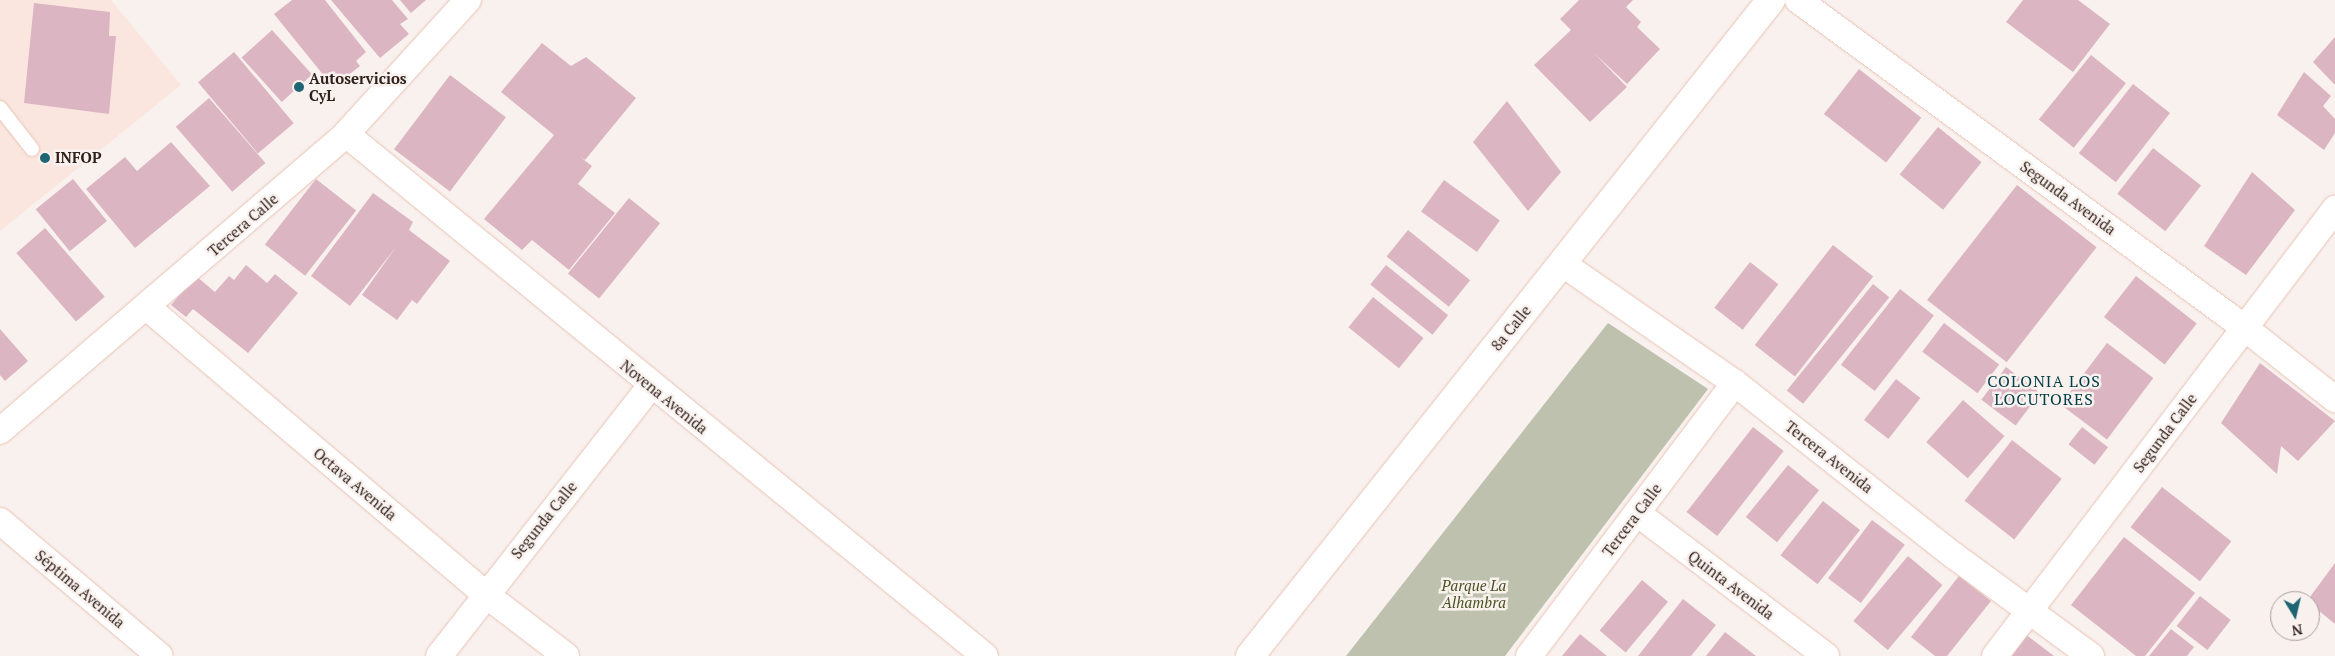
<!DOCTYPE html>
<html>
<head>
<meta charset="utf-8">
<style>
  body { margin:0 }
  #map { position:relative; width:2335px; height:656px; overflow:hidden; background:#f9f1ee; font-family:"PT Serif",serif }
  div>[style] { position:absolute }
  .built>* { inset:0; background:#fae6df }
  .green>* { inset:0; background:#bdc1ae }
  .building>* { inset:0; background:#dcb5c3; transform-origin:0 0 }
  .roads { filter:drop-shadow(0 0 1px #e8c2b3) drop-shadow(0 0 1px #e8c2b3) }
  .lane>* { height:14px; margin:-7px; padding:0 7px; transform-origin:7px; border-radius:7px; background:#fff }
  .street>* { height:26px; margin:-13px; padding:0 13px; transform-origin:13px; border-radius:13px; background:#fff }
  .secondary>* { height:28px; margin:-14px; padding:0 14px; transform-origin:14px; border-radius:14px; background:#fff }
  .dots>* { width:14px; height:14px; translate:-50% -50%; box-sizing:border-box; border:2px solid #f9f1ee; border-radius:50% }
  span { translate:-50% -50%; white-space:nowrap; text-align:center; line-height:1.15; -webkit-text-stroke:5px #f9f1ee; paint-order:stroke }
  .poi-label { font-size:15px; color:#2f201b; font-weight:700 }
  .left { translate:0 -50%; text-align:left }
  .street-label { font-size:15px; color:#2f201b }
  .park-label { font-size:15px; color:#4a5221; font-style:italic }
  .neighbourhood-label { font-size:16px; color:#003e49; letter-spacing:1px }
  .north { position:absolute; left:2270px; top:591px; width:50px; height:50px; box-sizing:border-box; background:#f9f1ee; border:1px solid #a89d9a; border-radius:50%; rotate:171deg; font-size:14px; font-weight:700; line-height:20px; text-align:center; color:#2f201b }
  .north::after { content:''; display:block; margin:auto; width:18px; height:22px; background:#1e6574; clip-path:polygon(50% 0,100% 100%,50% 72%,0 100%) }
</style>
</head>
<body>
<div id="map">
  <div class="built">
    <div style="clip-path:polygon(0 0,111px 0,181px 85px,0 231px)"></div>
  </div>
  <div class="green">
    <div style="clip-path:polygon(1608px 323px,1708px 389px,1505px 656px,1346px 656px)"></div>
  </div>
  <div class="building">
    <div style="clip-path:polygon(292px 0,325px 0,366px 52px,356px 61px,360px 66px,333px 87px,274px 14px)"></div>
    <div style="clip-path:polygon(331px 0,392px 0,408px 19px,400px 24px,409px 34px,380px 58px)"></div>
    <div style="clip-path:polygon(400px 0,426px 0,411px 13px)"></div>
    <div style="clip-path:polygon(1579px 0,1633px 0,1626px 7px,1641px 22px,1637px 27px,1660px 49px,1627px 84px,1594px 53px,1627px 87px,1590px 122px,1534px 65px,1571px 30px,1560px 19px)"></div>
    <div style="clip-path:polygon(2023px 0,2078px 0,2110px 24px,2073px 72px,2006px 22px)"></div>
    <div style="clip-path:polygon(34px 3px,110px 12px,109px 36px,116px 36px,109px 114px,24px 103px)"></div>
    <div style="left:272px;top:30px;width:60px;height:41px;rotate:48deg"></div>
    <div style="clip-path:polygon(2335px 37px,2335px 85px,2313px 62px)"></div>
    <div style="clip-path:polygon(542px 43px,571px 66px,586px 57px,636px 98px,585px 160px,579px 156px,592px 166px,578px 184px,615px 213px,569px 270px,532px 240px,522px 250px,484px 219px,554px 135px,501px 92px)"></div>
    <div style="left:234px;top:52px;width:93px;height:47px;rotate:50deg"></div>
    <div style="left:2091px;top:55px;width:45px;height:83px;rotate:39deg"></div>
    <div style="left:1859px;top:69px;width:79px;height:57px;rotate:38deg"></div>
    <div style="clip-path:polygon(2304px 72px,2331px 96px,2323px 106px,2335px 119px,2335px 133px,2324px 150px,2277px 115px)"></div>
    <div style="left:450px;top:75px;width:70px;height:93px;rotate:37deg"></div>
    <div style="left:2133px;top:84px;width:47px;height:88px;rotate:38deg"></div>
    <div style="left:209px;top:98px;width:86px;height:44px;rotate:49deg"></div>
    <div style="clip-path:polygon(1507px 101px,1561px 172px,1528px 211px,1473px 142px)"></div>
    <div style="left:1938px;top:127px;width:56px;height:61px;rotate:39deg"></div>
    <div style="clip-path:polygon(171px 142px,210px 186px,135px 248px,86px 189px,125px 157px,137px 171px)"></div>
    <div style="left:2153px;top:148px;width:61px;height:58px;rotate:38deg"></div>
    <div style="clip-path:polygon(2252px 172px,2295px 210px,2246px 275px,2204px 246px)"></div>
    <div style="left:73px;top:179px;width:54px;height:48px;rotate:51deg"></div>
    <div style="left:316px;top:179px;width:51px;height:83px;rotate:38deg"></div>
    <div style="left:1444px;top:180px;width:69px;height:39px;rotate:36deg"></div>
    <div style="left:2017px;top:185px;width:101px;height:146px;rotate:38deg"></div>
    <div style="clip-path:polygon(373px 193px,413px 222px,409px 230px,450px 261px,417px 304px,412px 300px,397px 320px,362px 295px,396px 247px,350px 306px,311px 276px)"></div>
    <div style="left:629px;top:198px;width:40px;height:97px;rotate:39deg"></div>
    <div style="left:45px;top:228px;width:91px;height:38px;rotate:49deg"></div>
    <div style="left:1408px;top:230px;width:80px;height:34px;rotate:39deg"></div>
    <div style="left:1833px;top:245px;width:51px;height:127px;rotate:38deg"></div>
    <div style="left:1750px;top:262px;width:36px;height:58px;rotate:38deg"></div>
    <div style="clip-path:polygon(246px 265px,267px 283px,275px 274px,298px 293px,248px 353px,193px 309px,186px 317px,171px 305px,196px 276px,215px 292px,229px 276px,234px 280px)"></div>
    <div style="left:1386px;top:265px;width:80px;height:25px;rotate:39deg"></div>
    <div style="left:2136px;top:276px;width:77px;height:52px;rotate:38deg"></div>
    <div style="left:1873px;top:284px;width:21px;height:137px;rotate:39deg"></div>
    <div style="left:1900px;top:289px;width:43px;height:96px;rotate:38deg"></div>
    <div style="left:1373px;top:297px;width:65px;height:39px;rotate:39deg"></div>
    <div style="left:1944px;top:323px;width:69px;height:36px;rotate:37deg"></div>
    <div style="clip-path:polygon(0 329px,28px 361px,5px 381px,0 375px)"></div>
    <div style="left:2107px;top:343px;width:58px;height:77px;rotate:37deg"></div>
    <div style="clip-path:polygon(2260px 363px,2335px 421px,2298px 461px,2281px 446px,2277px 474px,2221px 423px)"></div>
    <div style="left:2006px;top:367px;width:43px;height:41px;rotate:37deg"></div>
    <div style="left:1896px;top:379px;width:31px;height:52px;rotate:38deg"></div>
    <div style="left:1963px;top:400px;width:55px;height:56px;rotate:41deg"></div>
    <div style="left:1753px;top:427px;width:39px;height:108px;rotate:38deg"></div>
    <div style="left:2082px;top:427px;width:33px;height:22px;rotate:38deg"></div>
    <div style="left:2012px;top:440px;width:63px;height:77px;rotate:38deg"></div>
    <div style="left:1788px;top:465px;width:40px;height:67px;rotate:39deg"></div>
    <div style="left:2162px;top:487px;width:88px;height:51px;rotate:38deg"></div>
    <div style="left:1823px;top:501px;width:47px;height:69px;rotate:38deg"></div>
    <div style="left:1872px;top:520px;width:41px;height:73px;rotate:37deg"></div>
    <div style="clip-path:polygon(2124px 537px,2195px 593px,2145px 656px,2136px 656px,2071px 605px)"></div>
    <div style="left:1908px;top:556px;width:45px;height:85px;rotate:40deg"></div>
    <div style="clip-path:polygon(2335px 563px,2335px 624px,2307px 601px)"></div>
    <div style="clip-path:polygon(1959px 576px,1991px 601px,1947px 656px,1935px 656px,1911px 637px)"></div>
    <div style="left:1642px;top:580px;width:34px;height:66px;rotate:40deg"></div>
    <div style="left:2200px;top:596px;width:39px;height:38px;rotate:38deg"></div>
    <div style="clip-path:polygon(1683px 599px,1716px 625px,1691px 656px,1638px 656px)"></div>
    <div style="clip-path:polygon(2171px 629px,2194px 647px,2187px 656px,2149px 656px)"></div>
    <div style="clip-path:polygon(1725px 632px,1756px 656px,1706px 656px)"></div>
    <div style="clip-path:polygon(1580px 634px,1607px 656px,1562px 656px)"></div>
    <div style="clip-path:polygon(2025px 634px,2054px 656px,2008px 656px)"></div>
  </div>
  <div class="roads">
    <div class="lane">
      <div style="left:0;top:108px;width:52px;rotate:52deg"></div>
    </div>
    <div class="street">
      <div style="left:1798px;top:0;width:554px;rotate:36.27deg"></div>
      <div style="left:2245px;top:328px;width:115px;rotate:38.3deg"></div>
      <div style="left:346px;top:134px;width:825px;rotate:39.25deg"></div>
      <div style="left:1563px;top:264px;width:209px;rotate:34.7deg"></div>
      <div style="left:1735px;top:383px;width:278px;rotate:38.3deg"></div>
      <div style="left:1953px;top:555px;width:171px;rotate:36.2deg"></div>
      <div style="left:148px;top:308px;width:442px;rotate:40.3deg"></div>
      <div style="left:485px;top:594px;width:102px;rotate:37.4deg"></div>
      <div style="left:0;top:431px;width:456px;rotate:-40.6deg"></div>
      <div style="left:346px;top:134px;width:181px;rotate:-47.7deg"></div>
      <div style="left:1637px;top:513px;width:237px;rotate:37.1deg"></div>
      <div style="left:0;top:521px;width:209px;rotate:40.2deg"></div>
      <div style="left:439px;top:656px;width:343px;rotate:-51.9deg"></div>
      <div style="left:1529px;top:656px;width:342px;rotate:-53deg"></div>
      <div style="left:1995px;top:656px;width:562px;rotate:-52.74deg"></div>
    </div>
    <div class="secondary">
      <div style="left:1250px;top:656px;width:838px;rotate:-51.54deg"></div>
    </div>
  </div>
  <div class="dots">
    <div style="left:299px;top:87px;background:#1e6574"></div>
    <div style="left:45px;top:158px;background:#1e6574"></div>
  </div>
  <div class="poi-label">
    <span class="left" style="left:309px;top:87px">Autoservicios<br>CyL</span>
    <span class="left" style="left:55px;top:158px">INFOP</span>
  </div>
  <div class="street-label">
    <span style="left:2068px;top:198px;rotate:36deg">Segunda Avenida</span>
    <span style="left:243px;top:225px;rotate:-41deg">Tercera Calle</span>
    <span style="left:1511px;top:328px;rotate:-51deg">8a Calle</span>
    <span style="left:664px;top:397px;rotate:39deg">Novena Avenida</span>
    <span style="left:2165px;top:433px;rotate:-53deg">Segunda Calle</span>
    <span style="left:1829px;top:457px;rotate:38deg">Tercera Avenida</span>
    <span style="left:355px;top:484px;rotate:40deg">Octava Avenida</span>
    <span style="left:544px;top:520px;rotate:-51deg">Segunda Calle</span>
    <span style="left:1632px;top:520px;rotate:-53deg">Tercera Calle</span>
    <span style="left:1731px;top:585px;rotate:37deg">Quinta Avenida</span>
    <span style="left:80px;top:589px;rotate:40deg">Séptima Avenida</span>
  </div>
  <div class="park-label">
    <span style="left:1474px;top:594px">Parque La<br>Alhambra</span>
  </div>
  <div class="neighbourhood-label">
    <span style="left:2044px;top:390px">COLONIA LOS<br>LOCUTORES</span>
  </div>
  <div class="north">N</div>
</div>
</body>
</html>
